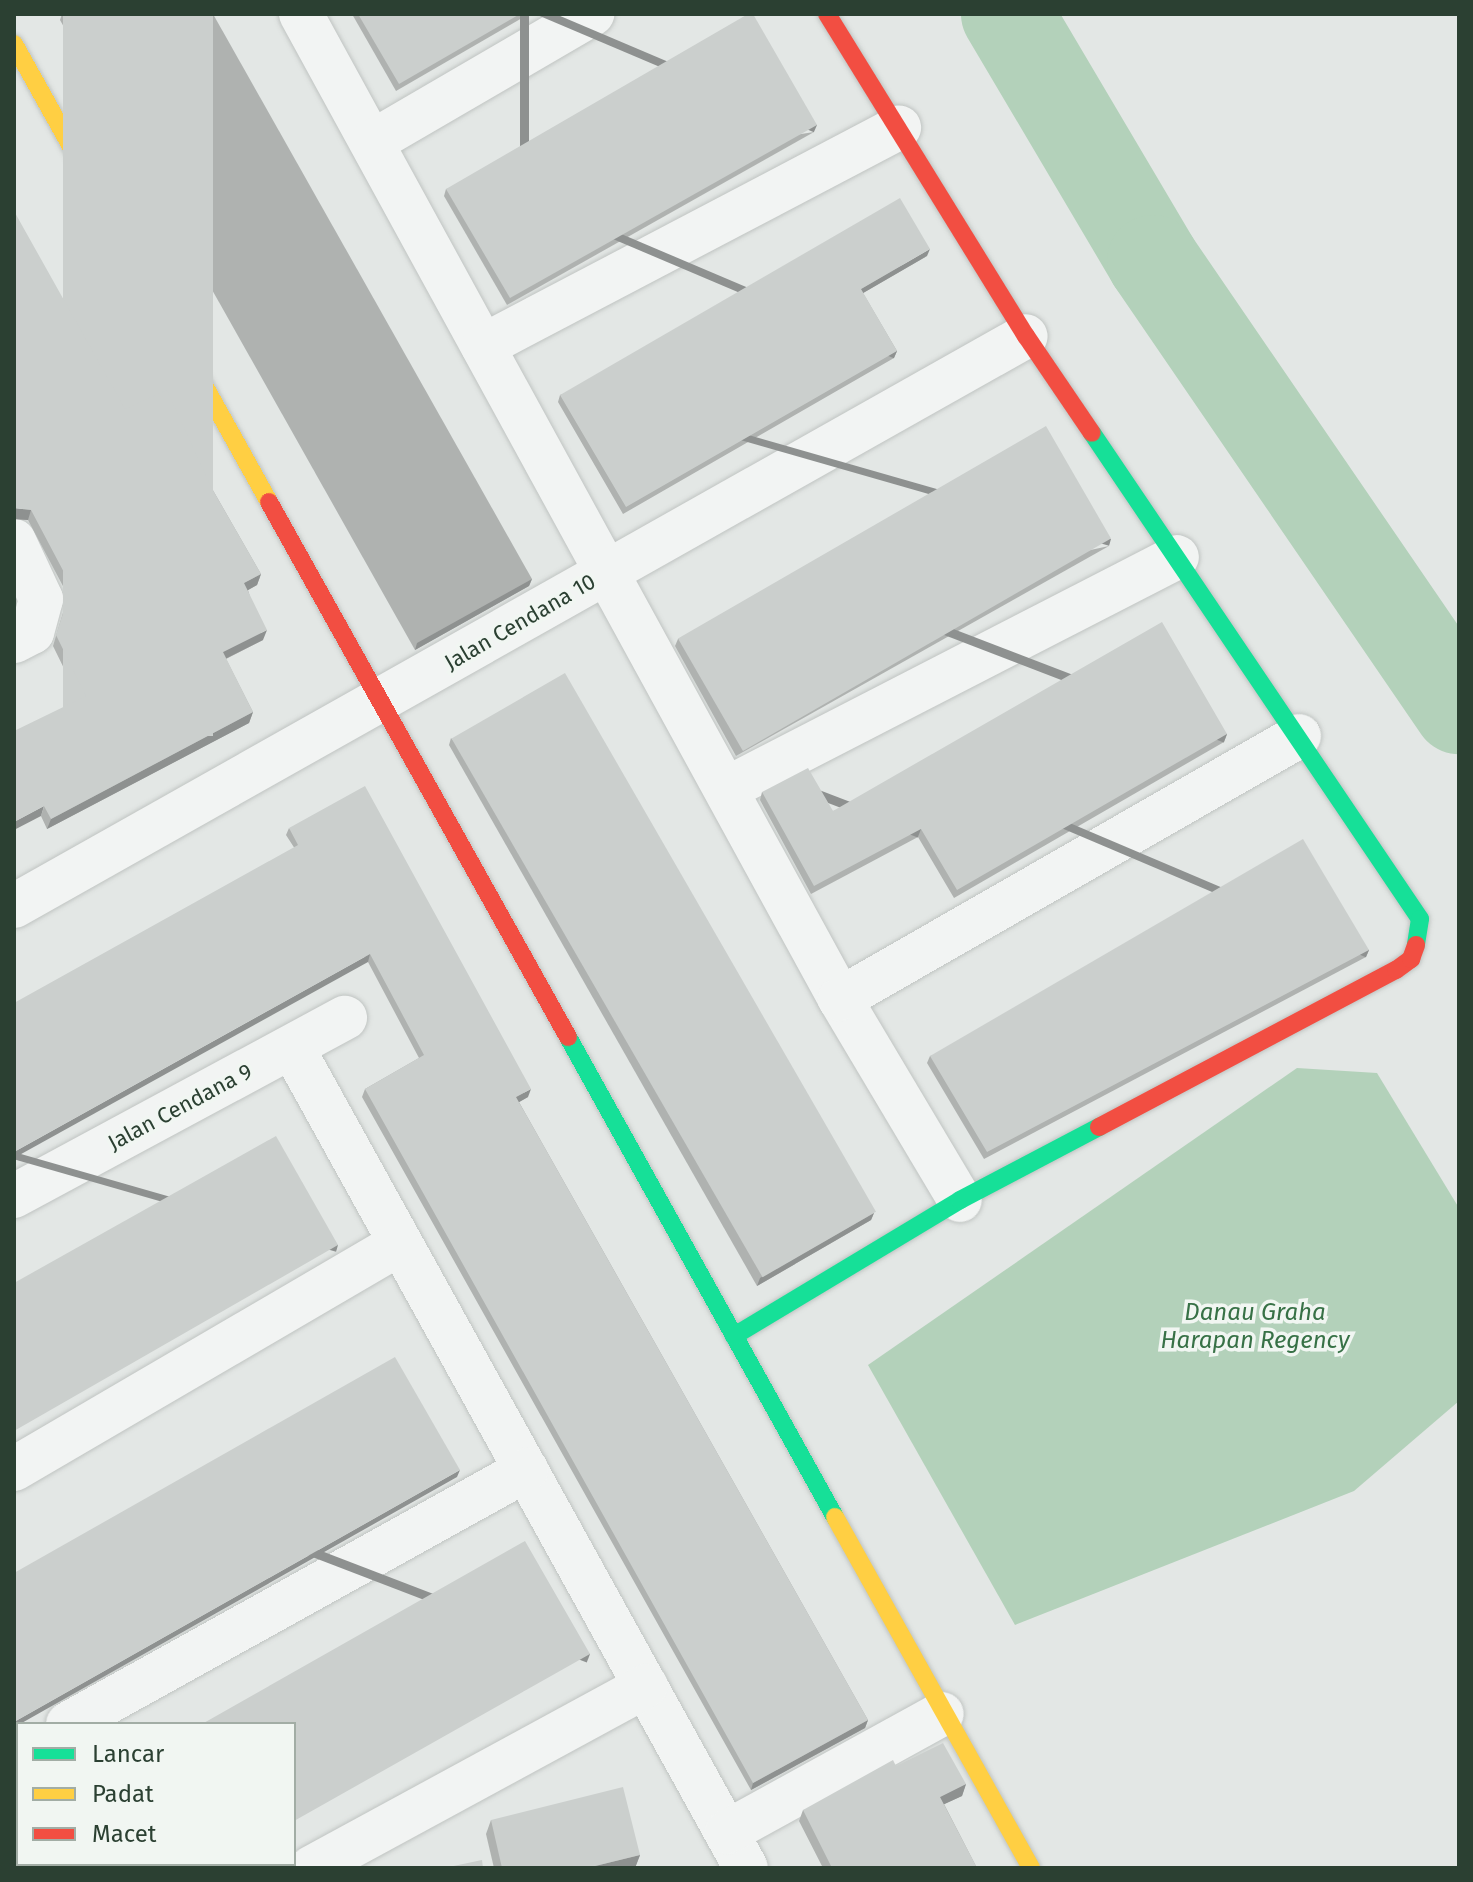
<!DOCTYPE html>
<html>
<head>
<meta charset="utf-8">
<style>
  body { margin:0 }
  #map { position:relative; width:1473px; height:1882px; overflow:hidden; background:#e3e7e5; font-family:"Fira Sans",sans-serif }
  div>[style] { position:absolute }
  .water>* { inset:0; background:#b3d1ba }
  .river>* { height:92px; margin:-46px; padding:0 46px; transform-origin:46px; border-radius:46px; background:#b3d1ba }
  .roads { filter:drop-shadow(0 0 2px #c0c4c2) drop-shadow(0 0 2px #c0c4c2) }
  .street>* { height:44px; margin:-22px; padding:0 22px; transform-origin:22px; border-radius:22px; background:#f2f4f3 }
  .fast>* { height:18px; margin:-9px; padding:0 9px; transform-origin:9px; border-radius:9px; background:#16e098 }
  .slow>* { height:18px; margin:-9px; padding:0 9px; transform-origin:9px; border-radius:9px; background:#ffcf43 }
  .jam>* { height:18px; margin:-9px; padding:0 9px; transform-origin:9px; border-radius:9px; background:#f24e42 }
  .wall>* { inset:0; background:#afb2b0 }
  .shaded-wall>* { inset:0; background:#8e9190; transform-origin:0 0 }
  .building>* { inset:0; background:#cbcfcd; transform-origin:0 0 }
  span { translate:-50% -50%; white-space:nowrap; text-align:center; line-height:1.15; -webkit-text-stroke:7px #f1f6f2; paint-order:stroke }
  .street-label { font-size:22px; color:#2b4032 }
  .water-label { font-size:24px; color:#377146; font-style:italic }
  .frame { position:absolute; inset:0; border:16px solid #2b4032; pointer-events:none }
  .legend { position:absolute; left:16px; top:1722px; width:280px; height:144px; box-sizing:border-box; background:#f1f6f2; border:2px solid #a2ada5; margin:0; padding:10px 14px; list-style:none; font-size:24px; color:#2b4032 }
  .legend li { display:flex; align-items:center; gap:16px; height:40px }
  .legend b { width:40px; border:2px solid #a2ada5 }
</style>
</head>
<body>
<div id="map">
  <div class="water">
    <div style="clip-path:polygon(1297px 1068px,1377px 1073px,1459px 1208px,1459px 1401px,1354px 1491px,1015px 1625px,868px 1365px)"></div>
  </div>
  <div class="river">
    <div style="left:1007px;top:14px;width:287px;rotate:59.4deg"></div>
    <div style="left:1153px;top:261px;width:542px;rotate:55.61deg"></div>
  </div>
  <div class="roads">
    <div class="street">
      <div style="left:301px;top:14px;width:1123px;rotate:61.31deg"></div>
      <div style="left:840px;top:999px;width:234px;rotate:59.2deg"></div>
      <div style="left:372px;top:142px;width:255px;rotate:-30.2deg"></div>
      <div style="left:483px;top:346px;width:470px;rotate:-27.7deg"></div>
      <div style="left:14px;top:541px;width:64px;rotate:65deg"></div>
      <div style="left:41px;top:599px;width:34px;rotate:105deg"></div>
      <div style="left:32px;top:632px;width:20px;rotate:153deg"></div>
      <div style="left:726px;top:789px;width:507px;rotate:-27.22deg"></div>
      <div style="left:14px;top:906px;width:1161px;rotate:-29.39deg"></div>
      <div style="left:840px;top:999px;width:529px;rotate:-29.81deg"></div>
      <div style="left:292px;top:1047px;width:938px;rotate:61.06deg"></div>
      <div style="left:14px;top:1196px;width:376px;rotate:-28.3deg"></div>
      <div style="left:14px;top:1469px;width:444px;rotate:-30.3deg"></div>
      <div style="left:68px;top:1724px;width:524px;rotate:-29.01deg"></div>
      <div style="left:14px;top:1754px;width:4px;rotate:-27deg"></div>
      <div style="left:727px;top:1832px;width:245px;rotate:-28.8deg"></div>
      <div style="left:311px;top:1868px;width:381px;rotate:-28.5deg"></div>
    </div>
    <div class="fast">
      <div style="left:1092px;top:433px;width:586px;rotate:55.98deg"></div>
      <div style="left:1420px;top:919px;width:26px;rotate:99deg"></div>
      <div style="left:568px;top:1037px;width:549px;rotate:60.92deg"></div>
      <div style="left:734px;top:1336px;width:264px;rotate:-31deg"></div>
      <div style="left:960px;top:1200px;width:157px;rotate:-27.7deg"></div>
    </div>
    <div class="slow">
      <div style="left:14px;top:44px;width:524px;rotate:60.89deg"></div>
      <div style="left:835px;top:1517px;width:402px;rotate:60.8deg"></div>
    </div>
    <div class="jam">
      <div style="left:827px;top:14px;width:379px;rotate:58.3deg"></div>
      <div style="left:1026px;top:336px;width:117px;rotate:55.8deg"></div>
      <div style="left:269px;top:502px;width:613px;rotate:60.8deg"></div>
      <div style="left:1099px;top:1127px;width:336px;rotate:-27.9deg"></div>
      <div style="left:1396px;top:970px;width:19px;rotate:-36deg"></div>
      <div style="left:1411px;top:959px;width:15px;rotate:-70deg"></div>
    </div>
  </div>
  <div class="wall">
    <div style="clip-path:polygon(62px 14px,213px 14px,532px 579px,529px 586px,415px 650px,60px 20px)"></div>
    <div style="clip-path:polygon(352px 14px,529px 14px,396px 91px)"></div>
    <div style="clip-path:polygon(814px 132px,507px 305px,444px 196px,446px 189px)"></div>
    <div style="clip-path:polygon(927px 256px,863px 293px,897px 351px,894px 358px,623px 514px,558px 402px,560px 395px)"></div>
    <div style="clip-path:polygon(125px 409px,210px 485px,261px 574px,257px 585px,248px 590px,263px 640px,226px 659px,253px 712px,249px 723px,47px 829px,41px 816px,79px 699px,53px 646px,65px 606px,64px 588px,28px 520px,14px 519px)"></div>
    <div style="clip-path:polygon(1109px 546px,736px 756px,675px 646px,678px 639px)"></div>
    <div style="clip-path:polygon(1227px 734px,1224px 742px,954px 898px,918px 837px,811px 894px,760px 800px,762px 792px,833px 811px)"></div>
    <div style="clip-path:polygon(451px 738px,874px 1213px,871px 1220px,757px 1286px,449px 745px)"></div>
    <div style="clip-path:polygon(289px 828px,528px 1097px,519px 1102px,868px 1720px,865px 1728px,751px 1790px,362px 1097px,365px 1089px,419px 1058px,368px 962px,286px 835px)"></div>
    <div style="clip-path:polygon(1369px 950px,1366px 957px,984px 1159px,927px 1063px,930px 1056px)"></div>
    <div style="clip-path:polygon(966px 1784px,962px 1796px,944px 1804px,977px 1868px,823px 1868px,799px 1821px,803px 1810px)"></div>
    <div style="clip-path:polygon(491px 1820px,640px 1855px,635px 1868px,494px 1868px,486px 1834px)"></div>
  </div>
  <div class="shaded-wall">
    <div style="left:520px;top:14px;width:9px;height:140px"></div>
    <div style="left:817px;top:125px;width:8px;height:352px;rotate:113deg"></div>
    <div style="clip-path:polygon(930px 249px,927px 256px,858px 296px,861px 289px)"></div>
    <div style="left:897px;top:351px;width:8px;height:313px;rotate:113deg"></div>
    <div style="clip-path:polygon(14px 508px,31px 510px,28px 520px,14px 519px)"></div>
    <div style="left:1111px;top:539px;width:7px;height:428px;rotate:106deg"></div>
    <div style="clip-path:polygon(261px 574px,257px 585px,241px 594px,244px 583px)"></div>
    <div style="clip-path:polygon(532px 579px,529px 586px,415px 650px,417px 643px)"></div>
    <div style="clip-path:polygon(267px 630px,263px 640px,219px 662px,223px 652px)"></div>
    <div style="clip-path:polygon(253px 712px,249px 723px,47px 829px,51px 819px)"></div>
    <div style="left:1227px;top:734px;width:9px;height:312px;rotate:111deg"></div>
    <div style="clip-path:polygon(44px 806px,41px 816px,14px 830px,14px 822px)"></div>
    <div style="left:921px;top:829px;width:9px;height:121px;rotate:111deg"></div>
    <div style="left:1369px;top:950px;width:8px;height:432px;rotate:113deg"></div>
    <div style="clip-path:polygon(370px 954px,368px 962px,14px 1158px,14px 1152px)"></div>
    <div style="clip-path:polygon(531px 1089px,528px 1097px,514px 1105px,516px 1097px)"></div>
    <div style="clip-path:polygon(874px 1213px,871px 1220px,757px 1286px,760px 1278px)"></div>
    <div style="left:338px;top:1245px;width:7px;height:374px;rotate:106deg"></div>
    <div style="clip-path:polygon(460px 1470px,457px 1477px,20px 1724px,18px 1724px,14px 1728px,14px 1722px)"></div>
    <div style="left:590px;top:1654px;width:9px;height:340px;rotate:111deg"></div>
    <div style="clip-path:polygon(868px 1720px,865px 1728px,751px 1790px,753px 1783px)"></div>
    <div style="clip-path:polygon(966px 1784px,962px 1796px,936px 1808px,940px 1797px)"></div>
    <div style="clip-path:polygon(640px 1855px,635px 1868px,587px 1868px)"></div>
    <div style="clip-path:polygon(219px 1864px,228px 1864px,221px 1868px,211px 1868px)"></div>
  </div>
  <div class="building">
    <div style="left:63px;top:14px;width:150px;height:722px"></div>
    <div style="clip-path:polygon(358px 14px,520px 14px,399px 84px)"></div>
    <div style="clip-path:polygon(748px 14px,753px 14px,817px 125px,510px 298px,446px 189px)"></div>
    <div style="clip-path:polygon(900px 198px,930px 249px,861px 289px,897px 351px,626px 507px,560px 395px)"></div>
    <div style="clip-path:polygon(14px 211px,125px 409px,167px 390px,210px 485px,261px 574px,244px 583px,267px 630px,223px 652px,253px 712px,51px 819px,44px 806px,14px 822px,14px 731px,86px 696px,56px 635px,69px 595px,67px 578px,31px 510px,14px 508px)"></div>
    <div style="left:1046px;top:426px;width:130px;height:425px;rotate:60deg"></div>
    <div style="clip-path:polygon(1162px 622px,1227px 734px,957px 890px,921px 829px,814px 886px,762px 792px,808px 768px,833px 811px)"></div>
    <div style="left:565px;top:673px;width:622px;height:131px;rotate:60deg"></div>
    <div style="clip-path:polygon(365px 786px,531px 1089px,516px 1097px,868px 1720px,753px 1783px,365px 1089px,424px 1055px,370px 954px,14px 1152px,14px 1003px,298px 845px,289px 828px)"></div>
    <div style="clip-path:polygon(1303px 839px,1369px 950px,987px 1152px,930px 1056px)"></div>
    <div style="clip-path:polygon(276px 1136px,338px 1245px,14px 1431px,14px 1283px)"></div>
    <div style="clip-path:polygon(395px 1357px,460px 1470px,14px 1722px,14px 1573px)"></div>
    <div style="clip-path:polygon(525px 1541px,590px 1654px,294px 1821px,294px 1724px,202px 1724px)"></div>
    <div style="clip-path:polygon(943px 1743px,966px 1784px,940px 1797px,977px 1868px,832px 1868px,803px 1810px,893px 1760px,896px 1766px)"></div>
    <div style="clip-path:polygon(623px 1787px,640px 1855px,587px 1868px,502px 1868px,491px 1820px)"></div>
    <div style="clip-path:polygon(18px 1828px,18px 1864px,219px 1864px,211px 1868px,14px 1868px,14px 1830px)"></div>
    <div style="clip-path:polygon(482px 1860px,483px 1868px,444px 1868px)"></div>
  </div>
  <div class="street-label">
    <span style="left:520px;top:622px;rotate:-30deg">Jalan Cendana 10</span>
    <span style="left:180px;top:1107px;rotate:-28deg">Jalan Cendana 9</span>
  </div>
  <div class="water-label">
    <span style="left:1255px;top:1327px">Danau Graha<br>Harapan Regency</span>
  </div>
  <div class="frame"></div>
  <ul class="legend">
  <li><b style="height:10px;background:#16e098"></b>Lancar</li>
  <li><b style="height:10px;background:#ffcf43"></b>Padat</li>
  <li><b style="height:10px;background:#f24e42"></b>Macet</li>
  </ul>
</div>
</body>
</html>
